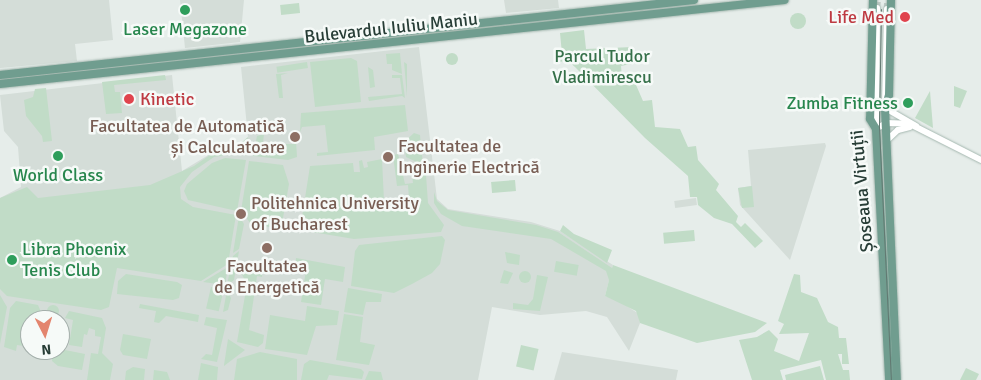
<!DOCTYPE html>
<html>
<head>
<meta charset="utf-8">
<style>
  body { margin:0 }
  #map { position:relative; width:981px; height:380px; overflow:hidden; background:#e6edea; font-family:Signika,sans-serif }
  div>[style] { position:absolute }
  .built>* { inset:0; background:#d4ddd8; transform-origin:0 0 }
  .green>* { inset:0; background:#c1dcc7; transform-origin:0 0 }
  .round { border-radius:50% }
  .secondary-tunnel>* { height:6px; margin-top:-3px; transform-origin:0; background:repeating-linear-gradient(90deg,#c0cac6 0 6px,transparent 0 9px) }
  .roads { filter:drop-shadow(0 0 1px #a5b8b0) drop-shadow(0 0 1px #a5b8b0) }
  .secondary>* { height:6px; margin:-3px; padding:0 3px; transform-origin:3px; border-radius:3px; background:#fff }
  .primary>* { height:8px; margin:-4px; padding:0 4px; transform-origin:4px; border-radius:4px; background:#709d8f }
  .tram>* { height:1px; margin:-0.5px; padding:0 0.5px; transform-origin:0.5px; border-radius:0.5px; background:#627871 }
  .dots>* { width:14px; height:14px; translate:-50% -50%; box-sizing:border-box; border:2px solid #f6faf8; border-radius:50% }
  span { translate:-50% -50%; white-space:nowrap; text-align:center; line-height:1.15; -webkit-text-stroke:5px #f6faf8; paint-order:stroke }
  .health-label { font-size:18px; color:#be3a42 }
  .right { translate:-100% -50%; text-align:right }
  .left { translate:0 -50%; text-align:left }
  .street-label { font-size:18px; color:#273d36 }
  .leisure-label { font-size:18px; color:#27864d }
  .park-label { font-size:18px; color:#357049 }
  .education-label { font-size:18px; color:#785e54 }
  .north { position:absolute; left:20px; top:310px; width:50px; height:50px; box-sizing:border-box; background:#f6faf8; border:1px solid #a3aeaa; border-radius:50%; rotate:175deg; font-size:14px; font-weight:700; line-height:20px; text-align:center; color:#273d36 }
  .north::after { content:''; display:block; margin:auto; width:18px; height:22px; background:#e3856e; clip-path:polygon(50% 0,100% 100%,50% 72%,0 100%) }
</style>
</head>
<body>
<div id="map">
  <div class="built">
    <div style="clip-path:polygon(0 0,109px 0,113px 40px,75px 44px,77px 61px,0 68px)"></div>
    <div style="clip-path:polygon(180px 0,244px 0,240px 42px,185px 48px)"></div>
    <div style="clip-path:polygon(504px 0,558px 0,559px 8px,506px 13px)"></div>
    <div style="clip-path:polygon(evenodd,419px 47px,437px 199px,448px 209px,531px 222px,560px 231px,613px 265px,605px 296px,616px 299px,639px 314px,640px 323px,629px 351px,607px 317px,586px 311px,540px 315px,492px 307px,478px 380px,0 380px,0 198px,21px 187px,18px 147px,4px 131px,0 95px,172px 75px,182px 171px,220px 148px,240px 144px,248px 137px,241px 67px,419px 47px,30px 320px,60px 320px,60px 350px,30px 350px,30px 320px)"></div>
    <div style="clip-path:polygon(825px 143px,826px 146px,790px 260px,740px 205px,738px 188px,751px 186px,748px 150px)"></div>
    <div style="left:696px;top:198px;width:7px;height:22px;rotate:82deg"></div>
    <div style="clip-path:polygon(562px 352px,678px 370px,676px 380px,554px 380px)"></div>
  </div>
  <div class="green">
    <div style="left:299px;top:3px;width:10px;height:19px;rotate:84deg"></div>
    <div style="clip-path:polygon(643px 10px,643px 12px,425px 36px,425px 33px)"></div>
    <div class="round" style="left:790px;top:13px;width:16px;height:16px"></div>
    <div style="clip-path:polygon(584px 30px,586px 49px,633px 47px,635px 63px,621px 66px,622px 78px,633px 78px,643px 101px,652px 100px,655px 127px,680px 129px,688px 147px,696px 146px,698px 160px,719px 184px,716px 190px,738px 216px,736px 222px,741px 227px,745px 223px,763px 241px,755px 248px,732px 224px,714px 218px,698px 205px,697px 197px,690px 197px,688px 176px,645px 138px,575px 67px,568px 61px,558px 62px,557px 55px,562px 54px,560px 33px)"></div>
    <div class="round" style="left:446px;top:53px;width:12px;height:12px"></div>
    <div style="clip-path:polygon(400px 53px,402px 74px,392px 70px,392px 64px,387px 64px,386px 54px)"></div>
    <div style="clip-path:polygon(206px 55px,207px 59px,82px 70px,84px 69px)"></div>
    <div style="clip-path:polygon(351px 58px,357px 61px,361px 102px,315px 107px,310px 62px)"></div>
    <div style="left:307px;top:62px;width:6px;height:31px;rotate:81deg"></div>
    <div style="clip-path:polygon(404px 62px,407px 64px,407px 97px)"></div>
    <div style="clip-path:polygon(368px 67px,373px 70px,375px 87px,370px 88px)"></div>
    <div style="clip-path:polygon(75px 69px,77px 73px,2px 82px,1px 77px)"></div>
    <div style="clip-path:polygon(288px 73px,281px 75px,283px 98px,279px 98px,276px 74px)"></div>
    <div style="clip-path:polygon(165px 75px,166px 80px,114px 85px,115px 92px,120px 92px,122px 113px,106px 114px,102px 82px)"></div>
    <div style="clip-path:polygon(392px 75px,402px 75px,405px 98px,402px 96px,369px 101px,368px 97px,402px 94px,400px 78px,392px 78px)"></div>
    <div style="clip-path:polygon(954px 86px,967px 91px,960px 108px,954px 106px)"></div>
    <div style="clip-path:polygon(46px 88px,52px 141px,43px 142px,42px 136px,26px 116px,24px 100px,33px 97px,35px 89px)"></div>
    <div style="clip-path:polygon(930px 91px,933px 128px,915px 118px)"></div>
    <div style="clip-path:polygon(405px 105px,408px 131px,374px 137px,375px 150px,317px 156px,317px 153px,328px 152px,325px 125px,302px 127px,300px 132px,301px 113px)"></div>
    <div style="clip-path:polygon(414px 133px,420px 135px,423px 165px,406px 157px,404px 142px)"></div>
    <div style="clip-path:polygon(264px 134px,262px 153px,272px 152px,271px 144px,293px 144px,296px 140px,297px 157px,288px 160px,253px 156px,257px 136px)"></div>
    <div style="clip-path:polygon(248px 137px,244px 152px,214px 157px,192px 172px,180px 187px,181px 199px,193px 207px,236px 215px,228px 264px,201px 281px,117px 268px,109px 307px,101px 310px,7px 296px,0 289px,0 198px,27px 187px,38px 198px,150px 185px,194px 166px,220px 148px,240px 144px)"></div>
    <div style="clip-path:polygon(398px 154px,405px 184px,413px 183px,411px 168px,426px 175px,428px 203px,444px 225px,441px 232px,354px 239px,300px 230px,310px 166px,353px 163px,354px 172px,360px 172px,359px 161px,362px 160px,364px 168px,368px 167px,367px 162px,382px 159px,384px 201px,409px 199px,408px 185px,397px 186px,393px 155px)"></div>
    <div style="clip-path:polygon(225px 158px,246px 160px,237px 211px,188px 200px,184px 191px,187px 184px,212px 163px)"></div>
    <div style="clip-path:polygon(249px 161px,283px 165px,289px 184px,281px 229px,251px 224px,241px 211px)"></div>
    <div style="left:515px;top:180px;width:11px;height:24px;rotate:85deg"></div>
    <div style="clip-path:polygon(752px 186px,754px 207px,742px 208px,738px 188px)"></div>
    <div style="clip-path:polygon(434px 192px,437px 201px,448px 210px,536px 225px,558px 232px,612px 268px,613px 265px,767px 323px,755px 332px,697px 343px,640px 323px,636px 311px,605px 296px,609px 280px,606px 271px,551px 239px,462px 226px,441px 214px,434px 203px)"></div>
    <div style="clip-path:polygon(239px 216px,244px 224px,239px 249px,233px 253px)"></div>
    <div style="clip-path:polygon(563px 225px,574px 234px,612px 250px,607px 263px,560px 231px)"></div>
    <div style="left:694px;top:230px;width:11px;height:31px;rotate:85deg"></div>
    <div style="clip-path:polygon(442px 236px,445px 240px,440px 264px,432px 273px,412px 284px,394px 293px,351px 286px,355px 251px,359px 245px)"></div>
    <div style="clip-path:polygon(239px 251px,234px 280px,227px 285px,233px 256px)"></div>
    <div style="clip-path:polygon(505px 252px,520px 255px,519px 265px,507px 263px)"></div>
    <div style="clip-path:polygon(296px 258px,345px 267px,343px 282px,325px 279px,321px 305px,301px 302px,306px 270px,295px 268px)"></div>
    <div style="left:556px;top:261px;width:23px;height:11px;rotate:10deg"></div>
    <div style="clip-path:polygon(241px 262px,263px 268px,262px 277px,257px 276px,249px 330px,264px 335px,263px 343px,258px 347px,237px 342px,247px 284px,240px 271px)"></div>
    <div style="clip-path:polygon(228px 267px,225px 285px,203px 282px)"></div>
    <div style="clip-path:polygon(504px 270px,513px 273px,508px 284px,500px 283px)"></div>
    <div class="round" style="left:519px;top:271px;width:12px;height:12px"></div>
    <div style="clip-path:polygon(126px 274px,177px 282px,182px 285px,179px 298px,173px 300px,117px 294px,118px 281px)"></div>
    <div style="clip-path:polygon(794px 274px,800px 275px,801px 292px,817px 298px,828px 322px,838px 327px,839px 338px,846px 338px,849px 364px,842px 364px,842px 354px,838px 354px,843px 370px,849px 370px,850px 380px,826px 380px,821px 360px,780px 370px,783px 380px,752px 380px,739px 340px,757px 337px,769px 330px,778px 339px,774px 351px,799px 361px,809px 333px,779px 334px,784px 324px,778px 321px)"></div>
    <div style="clip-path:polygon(537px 275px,548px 277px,540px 311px,513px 309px,513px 303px,528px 305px,533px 299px)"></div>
    <div style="left:211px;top:287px;width:13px;height:22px;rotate:13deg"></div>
    <div style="clip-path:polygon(348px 288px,382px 294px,381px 302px,366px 302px,363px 315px,344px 312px)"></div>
    <div style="clip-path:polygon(227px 290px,231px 298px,228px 310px,223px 312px)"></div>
    <div style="clip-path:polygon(0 295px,7px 307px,0 344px)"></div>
    <div style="clip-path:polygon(16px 301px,38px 305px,41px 312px,40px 320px,30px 320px,30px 347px,17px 345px,16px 351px,4px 347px,10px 308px)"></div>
    <div style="clip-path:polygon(140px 304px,199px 315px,198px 322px,166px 316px,159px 323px,154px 322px,156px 311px,139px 308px)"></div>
    <div class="round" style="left:47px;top:305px;width:12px;height:12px"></div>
    <div style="clip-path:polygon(307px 306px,339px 311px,337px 325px,316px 326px,307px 355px,265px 349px,270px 315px,305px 321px)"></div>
    <div style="clip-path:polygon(69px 311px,102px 318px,106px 328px,102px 353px,113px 364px,110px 380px,87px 380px,91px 353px,98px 354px,101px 337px,95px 336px,95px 330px,89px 328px,87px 335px,84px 334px,82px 347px,69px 345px,73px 320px,65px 318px)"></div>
    <div style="clip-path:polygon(344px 314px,363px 317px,360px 342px,375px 345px,369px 365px,336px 360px)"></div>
    <div style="clip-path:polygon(206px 317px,227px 320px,217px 362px,201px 359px,206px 354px,212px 355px,217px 328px,204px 325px)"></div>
    <div style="clip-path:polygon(123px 334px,151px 339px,147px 359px,123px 355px,120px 350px)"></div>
    <div style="clip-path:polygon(228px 339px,245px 350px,224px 366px,224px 365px)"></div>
    <div style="left:521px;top:345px;width:18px;height:22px;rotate:13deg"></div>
    <div style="clip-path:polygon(60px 349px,85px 354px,82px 370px,58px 366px,52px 361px,53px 353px,48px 350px)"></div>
    <div style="clip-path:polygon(260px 352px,297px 359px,297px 380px,234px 380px,237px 359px)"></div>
    <div style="clip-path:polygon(310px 360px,361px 369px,364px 372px,362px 379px,329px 375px,327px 380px,301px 380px,304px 364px)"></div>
    <div style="clip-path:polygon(201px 363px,218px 367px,217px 380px,198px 380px)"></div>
    <div style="clip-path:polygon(820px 366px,824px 380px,786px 380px,785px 375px)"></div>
    <div style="clip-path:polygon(133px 367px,145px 369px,144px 380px,125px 380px,126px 371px)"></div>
    <div style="clip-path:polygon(966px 368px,979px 374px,976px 380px,960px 380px)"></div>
    <div style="clip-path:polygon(154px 370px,167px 372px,170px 380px,153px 380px)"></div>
    <div style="clip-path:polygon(369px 371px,381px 372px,383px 380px,365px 380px)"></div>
  </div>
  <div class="secondary-tunnel">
    <div style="left:877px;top:8px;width:8px;rotate:-83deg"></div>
    <div style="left:887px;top:9px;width:9px;rotate:-90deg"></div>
  </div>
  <div class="roads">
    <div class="secondary">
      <div style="left:887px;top:9px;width:99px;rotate:91.2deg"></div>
      <div style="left:885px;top:108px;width:36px;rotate:30deg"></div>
      <div style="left:876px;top:127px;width:119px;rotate:-89.5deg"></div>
      <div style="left:876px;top:129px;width:12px;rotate:-31deg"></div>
      <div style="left:886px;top:123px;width:24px;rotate:2deg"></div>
      <div style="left:910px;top:124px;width:80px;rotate:26.9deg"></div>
      <div style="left:886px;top:141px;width:16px;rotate:-43deg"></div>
      <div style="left:898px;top:130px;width:12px;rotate:-14deg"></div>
    </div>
    <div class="primary">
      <div style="left:873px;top:0;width:119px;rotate:91.4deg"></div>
      <div style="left:870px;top:119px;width:12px;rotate:59deg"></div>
      <div style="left:876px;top:129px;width:251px;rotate:87deg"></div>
      <div style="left:891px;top:0;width:95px;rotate:91.2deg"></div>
      <div style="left:889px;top:95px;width:14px;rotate:107deg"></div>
      <div style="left:885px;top:108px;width:272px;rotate:87.5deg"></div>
      <div style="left:0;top:75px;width:698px;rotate:-6.17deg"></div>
      <div style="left:0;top:84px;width:789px;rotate:-6.11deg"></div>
    </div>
  </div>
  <div class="tram">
    <div style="left:881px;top:9px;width:118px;rotate:91deg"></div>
    <div style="left:879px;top:127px;width:253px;rotate:87.3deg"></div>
  </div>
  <div class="dots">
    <div style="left:185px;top:10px;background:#2e9e5b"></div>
    <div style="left:905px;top:17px;background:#e0444e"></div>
    <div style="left:129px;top:99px;background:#e0444e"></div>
    <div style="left:908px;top:103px;background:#2e9e5b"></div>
    <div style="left:295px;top:137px;background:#8d6e63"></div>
    <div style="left:58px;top:156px;background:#2e9e5b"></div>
    <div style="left:388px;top:157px;background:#8d6e63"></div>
    <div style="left:241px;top:214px;background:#8d6e63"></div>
    <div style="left:267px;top:248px;background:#8d6e63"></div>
    <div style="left:12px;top:260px;background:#2e9e5b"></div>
  </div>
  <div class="health-label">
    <span class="right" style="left:894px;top:17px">Life Med</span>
    <span class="left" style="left:140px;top:99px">Kinetic</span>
  </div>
  <div class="street-label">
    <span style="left:391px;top:28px;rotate:-6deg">Bulevardul Iuliu Maniu</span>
    <span style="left:862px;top:191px;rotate:-95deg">Șoseaua Virtuții</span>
  </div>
  <div class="leisure-label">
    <span style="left:185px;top:29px">Laser Megazone</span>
    <span class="right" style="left:898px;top:103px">Zumba Fitness</span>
    <span style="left:58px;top:175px">World Class</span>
    <span class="left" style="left:22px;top:260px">Libra Phoenix<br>Tenis Club</span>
  </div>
  <div class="park-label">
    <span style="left:602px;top:67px">Parcul Tudor<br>Vladimirescu</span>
  </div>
  <div class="education-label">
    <span class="right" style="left:285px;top:137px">Facultatea de Automatică<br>și Calculatoare</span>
    <span class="left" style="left:398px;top:157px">Facultatea de<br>Inginerie Electrică</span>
    <span class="left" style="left:251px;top:214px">Politehnica University<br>of Bucharest</span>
    <span style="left:267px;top:277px">Facultatea<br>de Energetică</span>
  </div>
  <div class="north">N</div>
</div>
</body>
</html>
